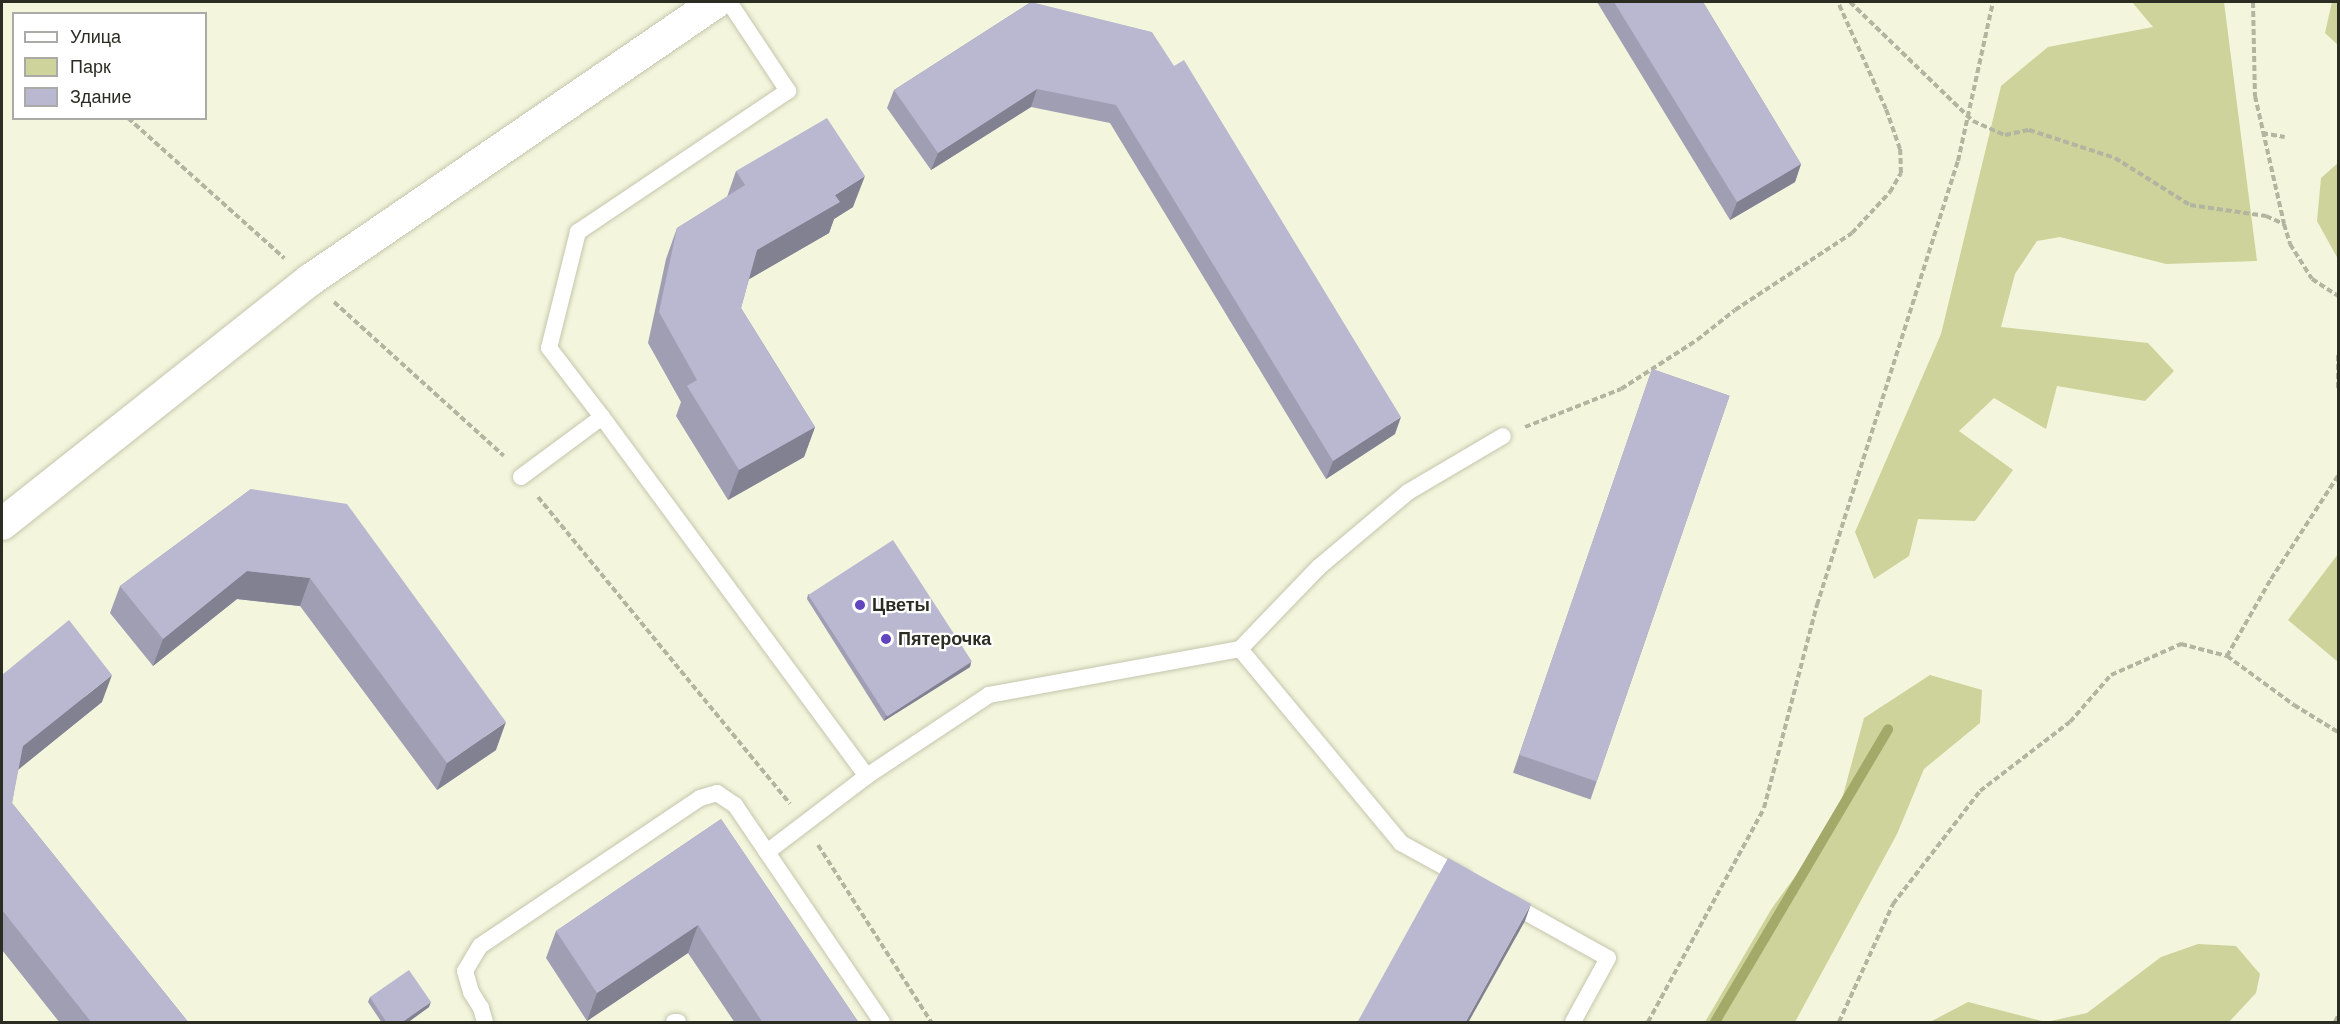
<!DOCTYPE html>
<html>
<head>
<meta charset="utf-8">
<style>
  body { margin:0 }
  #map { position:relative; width:2340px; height:1024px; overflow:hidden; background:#f3f6dc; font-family:Helvetica,sans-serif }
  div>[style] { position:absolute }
  .green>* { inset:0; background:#cdd39a }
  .stream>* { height:10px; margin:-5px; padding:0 5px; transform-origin:5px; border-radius:5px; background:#a3a969 }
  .path>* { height:4px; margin-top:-2px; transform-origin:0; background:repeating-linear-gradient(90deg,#b2b5a0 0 6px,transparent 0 9px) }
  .roads { filter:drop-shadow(0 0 2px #c3c6ad) drop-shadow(0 0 2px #c3c6ad) }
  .service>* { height:16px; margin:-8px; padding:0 8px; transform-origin:8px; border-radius:8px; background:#fff }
  .minor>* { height:32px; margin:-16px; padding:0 16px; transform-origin:16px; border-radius:16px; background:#fff }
  .wall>* { inset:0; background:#9f9eb3; transform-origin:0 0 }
  .shaded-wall>* { inset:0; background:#828192 }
  .building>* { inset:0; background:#b9b8d0; transform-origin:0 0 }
  .dots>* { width:16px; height:16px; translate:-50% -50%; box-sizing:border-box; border:3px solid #fff; border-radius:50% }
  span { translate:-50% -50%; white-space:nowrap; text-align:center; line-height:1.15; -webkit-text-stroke:4.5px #fff; paint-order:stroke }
  .poi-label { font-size:18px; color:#2b2d23; font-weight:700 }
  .left { translate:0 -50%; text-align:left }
  .frame { position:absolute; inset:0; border:3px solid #2b2d23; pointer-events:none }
  .legend { position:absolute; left:12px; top:12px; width:195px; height:108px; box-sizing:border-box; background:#fff; border:2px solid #aaaba7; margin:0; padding:8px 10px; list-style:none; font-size:18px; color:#2b2d23 }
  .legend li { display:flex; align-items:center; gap:12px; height:30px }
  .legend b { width:30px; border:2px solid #aaaba7 }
</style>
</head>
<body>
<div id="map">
  <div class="green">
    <div style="clip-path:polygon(2132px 2px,2224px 2px,2257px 261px,2166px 264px,2060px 237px,2037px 241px,2015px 274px,2001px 327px,2148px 343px,2174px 371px,2145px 401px,2057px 386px,2046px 429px,1994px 398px,1959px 431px,2013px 470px,1975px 521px,1918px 519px,1909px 556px,1874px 579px,1855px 532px,1941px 334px,2001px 86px,2048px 47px,2153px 27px)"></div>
    <div style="clip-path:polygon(2332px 2px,2338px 2px,2338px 45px,2325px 33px)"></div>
    <div style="clip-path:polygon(2338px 163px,2338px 259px,2317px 221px,2321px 178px)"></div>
    <div style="clip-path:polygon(2338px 554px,2338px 662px,2288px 620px)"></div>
    <div style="clip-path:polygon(1930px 675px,1982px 690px,1980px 723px,1924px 769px,1897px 834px,1795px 1022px,1705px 1022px,1772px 908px,1836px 821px,1864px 718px)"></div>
    <div style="clip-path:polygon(2198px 944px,2236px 946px,2260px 974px,2256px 993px,2229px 1022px,1930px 1022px,1968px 1002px,2046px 1022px,2087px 1013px,2161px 957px)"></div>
  </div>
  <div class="stream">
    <div style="left:1715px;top:1022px;width:340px;rotate:-59.4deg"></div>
  </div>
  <div class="path">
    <div style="left:1850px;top:2px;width:171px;rotate:44.1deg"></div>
    <div style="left:1973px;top:121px;width:35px;rotate:24deg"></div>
    <div style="left:2005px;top:135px;width:25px;rotate:-12deg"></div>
    <div style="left:2029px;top:130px;width:90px;rotate:18deg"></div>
    <div style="left:2115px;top:158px;width:89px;rotate:32.1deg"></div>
    <div style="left:2190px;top:205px;width:77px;rotate:8.2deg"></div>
    <div style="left:2266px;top:216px;width:20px;rotate:24deg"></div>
    <div style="left:2253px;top:2px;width:94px;rotate:88.8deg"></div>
    <div style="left:2255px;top:96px;width:131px;rotate:77.2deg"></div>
    <div style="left:2284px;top:224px;width:21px;rotate:73deg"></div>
    <div style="left:2290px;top:244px;width:41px;rotate:57.8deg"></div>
    <div style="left:2312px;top:279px;width:31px;rotate:33deg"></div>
    <div style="left:128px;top:118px;width:210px;rotate:41.9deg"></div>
    <div style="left:2262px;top:133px;width:23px;rotate:10deg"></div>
    <div style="left:334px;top:302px;width:229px;rotate:42.2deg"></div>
    <div style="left:2338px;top:355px;width:33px;rotate:90deg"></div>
    <div style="left:1525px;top:427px;width:103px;rotate:-21.6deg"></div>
    <div style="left:1621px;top:389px;width:90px;rotate:-32.8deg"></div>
    <div style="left:1697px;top:340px;width:48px;rotate:-38.3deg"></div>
    <div style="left:1735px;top:310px;width:140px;rotate:-33.3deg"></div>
    <div style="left:1852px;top:233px;width:56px;rotate:-47.2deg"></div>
    <div style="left:1890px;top:192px;width:22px;rotate:-60deg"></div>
    <div style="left:1901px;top:173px;width:24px;rotate:-92deg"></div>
    <div style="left:1900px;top:149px;width:42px;rotate:-109.3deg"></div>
    <div style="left:1886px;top:109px;width:117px;rotate:-114.2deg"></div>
    <div style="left:538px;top:497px;width:397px;rotate:50.6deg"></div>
    <div style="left:2227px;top:656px;width:89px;rotate:-60.3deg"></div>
    <div style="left:2271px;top:579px;width:123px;rotate:-57deg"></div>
    <div style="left:818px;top:845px;width:210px;rotate:57.4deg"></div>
    <div style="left:1648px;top:1022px;width:243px;rotate:-61.5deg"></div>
    <div style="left:1764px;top:808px;width:210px;rotate:-75.4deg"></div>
    <div style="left:1817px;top:605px;width:466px;rotate:-72.4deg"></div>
    <div style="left:1958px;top:161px;width:163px;rotate:-77.6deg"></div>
    <div style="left:1839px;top:1022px;width:130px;rotate:-65.4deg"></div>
    <div style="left:1893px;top:904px;width:143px;rotate:-52.4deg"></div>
    <div style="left:1980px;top:791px;width:113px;rotate:-37.5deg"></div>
    <div style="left:2070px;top:722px;width:62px;rotate:-48.9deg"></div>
    <div style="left:2111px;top:675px;width:77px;rotate:-23.9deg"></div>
    <div style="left:2181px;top:644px;width:48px;rotate:14.6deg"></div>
    <div style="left:2227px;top:656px;width:83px;rotate:36.2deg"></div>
    <div style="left:2294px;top:705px;width:52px;rotate:31.5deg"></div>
    <div style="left:2335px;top:1022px;width:7px;rotate:-63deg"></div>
  </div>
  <div class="roads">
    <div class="service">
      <div style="left:602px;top:417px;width:446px;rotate:53.6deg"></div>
      <div style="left:867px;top:776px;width:146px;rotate:-33.6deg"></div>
      <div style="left:989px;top:695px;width:255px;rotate:-10.4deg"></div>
      <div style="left:1240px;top:649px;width:114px;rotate:-46.1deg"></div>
      <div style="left:1319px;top:567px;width:116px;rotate:-40.1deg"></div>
      <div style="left:1408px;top:492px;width:110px;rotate:-30.5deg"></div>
      <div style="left:521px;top:477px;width:101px;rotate:-36.5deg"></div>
      <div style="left:602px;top:417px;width:87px;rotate:-127.5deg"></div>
      <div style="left:549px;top:348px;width:120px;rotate:-76deg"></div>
      <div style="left:578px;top:232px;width:253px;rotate:-33.9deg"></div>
      <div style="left:788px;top:91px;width:107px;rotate:-123.5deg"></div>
      <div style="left:1240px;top:649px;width:252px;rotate:50.3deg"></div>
      <div style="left:1401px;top:843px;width:71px;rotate:28.7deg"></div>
      <div style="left:767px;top:852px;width:126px;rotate:-37.2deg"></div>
      <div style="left:1509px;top:903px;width:113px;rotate:29.1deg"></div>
      <div style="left:1608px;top:958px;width:73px;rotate:118.7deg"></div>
      <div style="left:485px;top:1022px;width:15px;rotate:-106deg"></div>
      <div style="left:481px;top:1008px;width:19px;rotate:-122deg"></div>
      <div style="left:471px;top:992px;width:22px;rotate:-106deg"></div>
      <div style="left:465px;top:971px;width:29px;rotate:-59deg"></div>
      <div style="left:480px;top:946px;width:265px;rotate:-33.9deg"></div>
      <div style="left:700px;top:798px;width:18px;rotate:-16deg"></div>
      <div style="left:717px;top:793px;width:22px;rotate:34deg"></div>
      <div style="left:735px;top:805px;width:262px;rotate:55.9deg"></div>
      <div style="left:674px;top:1022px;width:4px"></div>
    </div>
    <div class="minor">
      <div style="left:2px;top:524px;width:393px;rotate:-38.4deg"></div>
      <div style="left:310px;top:280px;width:492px;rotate:-34.4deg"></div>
    </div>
  </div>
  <div class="wall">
    <div style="clip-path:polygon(1031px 2px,1395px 434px,1326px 479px,1110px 123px,1031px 107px,931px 170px,887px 108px,894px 90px)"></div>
    <div style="clip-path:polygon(1597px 2px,1703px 2px,1801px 164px,1795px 182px,1730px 220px)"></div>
    <div style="clip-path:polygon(736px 171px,853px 207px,834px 219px,829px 233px,749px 279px,741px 308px,815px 427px,804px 457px,728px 500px,676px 416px,681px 402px,648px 343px,666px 259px,677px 228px,727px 197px)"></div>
    <div style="left:1652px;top:369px;width:82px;height:427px;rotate:19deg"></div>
    <div style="clip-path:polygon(251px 489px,496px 750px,437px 790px,300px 606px,237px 599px,153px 666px,110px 613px,120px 586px)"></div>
    <div style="clip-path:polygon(808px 594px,971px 662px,970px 667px,884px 721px,807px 599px)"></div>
    <div style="clip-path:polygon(2px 675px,102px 702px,18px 769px,12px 803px,189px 1023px,60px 1023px,2px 950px)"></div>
    <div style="clip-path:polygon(721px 819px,859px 1023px,735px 1023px,688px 953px,587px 1021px,546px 958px,556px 931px)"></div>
    <div style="clip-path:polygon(370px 997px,429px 1007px,407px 1023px,382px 1023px,368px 1002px)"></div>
  </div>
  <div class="shaded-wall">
    <div style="clip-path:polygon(1037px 89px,1031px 107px,931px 170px,938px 153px)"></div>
    <div style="clip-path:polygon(1801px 164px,1795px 182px,1730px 220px,1737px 202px)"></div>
    <div style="clip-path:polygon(865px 176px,853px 207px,834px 219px,829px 233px,746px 281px,757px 250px,835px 195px)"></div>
    <div style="clip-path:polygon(1401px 417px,1395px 434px,1326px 479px,1333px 461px)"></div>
    <div style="clip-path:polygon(815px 427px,804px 457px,728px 500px,739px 470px)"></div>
    <div style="clip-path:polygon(247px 571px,310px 578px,300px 606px,237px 599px,153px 666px,163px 639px)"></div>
    <div style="clip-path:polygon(971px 662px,970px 667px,884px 721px,886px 716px)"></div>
    <div style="clip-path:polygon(112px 675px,102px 702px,13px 774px,23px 746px)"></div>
    <div style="clip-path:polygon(506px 722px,496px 750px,437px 790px,447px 763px)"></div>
    <div style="clip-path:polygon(1531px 904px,1525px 921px,1468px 1023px,1465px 1023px)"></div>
    <div style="clip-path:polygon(698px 925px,688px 953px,587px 1021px,597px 993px)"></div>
    <div style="clip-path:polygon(431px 1002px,429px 1007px,407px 1023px,401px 1023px)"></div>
  </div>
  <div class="building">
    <div style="clip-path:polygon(1031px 2px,1152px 32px,1174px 66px,1184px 60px,1401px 417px,1333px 461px,1116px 105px,1037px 89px,938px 153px,894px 90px)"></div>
    <div style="clip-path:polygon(1614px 2px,1703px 2px,1801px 164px,1737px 202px)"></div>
    <div style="clip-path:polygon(827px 118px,865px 176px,835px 195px,840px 202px,757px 250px,741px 308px,815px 427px,739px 470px,687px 386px,697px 380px,659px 312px,677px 228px,745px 185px,736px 171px)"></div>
    <div style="left:1652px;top:369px;width:82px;height:408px;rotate:19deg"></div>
    <div style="clip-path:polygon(251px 489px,347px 504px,506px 722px,447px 763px,310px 578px,247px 571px,163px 639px,120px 586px)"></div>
    <div style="left:893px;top:540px;width:145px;height:101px;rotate:57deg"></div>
    <div style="clip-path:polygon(69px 620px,112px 675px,23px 746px,12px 803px,189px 1023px,92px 1023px,2px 910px,2px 675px)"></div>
    <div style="clip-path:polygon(721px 819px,859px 1023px,763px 1023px,698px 925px,597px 993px,556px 931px)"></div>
    <div style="clip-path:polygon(1448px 858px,1531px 904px,1465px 1023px,1357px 1023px)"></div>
    <div style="clip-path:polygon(409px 970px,431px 1002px,401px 1023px,387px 1023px,370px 997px)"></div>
  </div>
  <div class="dots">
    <div style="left:860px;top:605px;background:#6145be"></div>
    <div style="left:886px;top:639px;background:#6145be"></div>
  </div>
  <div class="poi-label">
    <span class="left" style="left:872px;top:605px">Цветы</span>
    <span class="left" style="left:898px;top:639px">Пятерочка</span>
  </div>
  <div class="frame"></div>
  <ul class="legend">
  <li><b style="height:8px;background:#fff"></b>Улица</li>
  <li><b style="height:16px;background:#cdd39a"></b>Парк</li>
  <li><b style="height:16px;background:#b9b8d0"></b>Здание</li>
  </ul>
</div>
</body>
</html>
